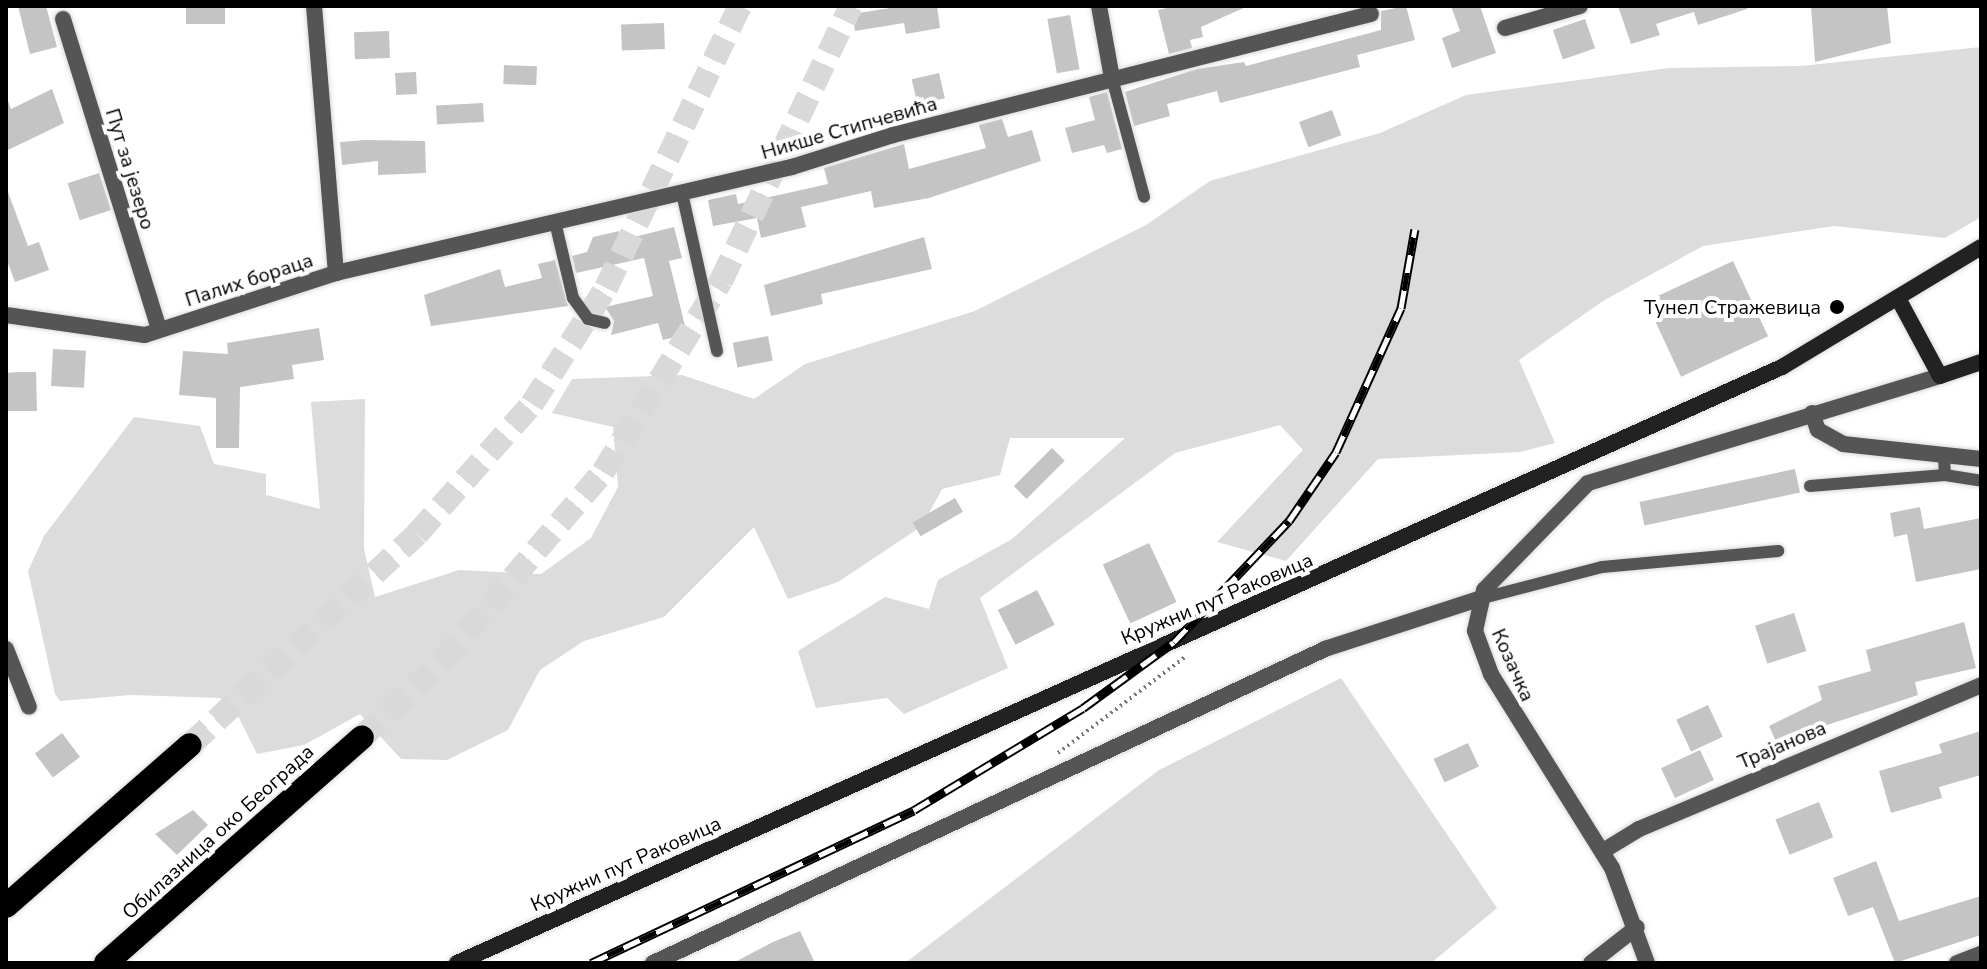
<!DOCTYPE html>
<html>
<head>
<meta charset="utf-8">
<style>
  body { margin:0 }
  #map { position:relative; width:1987px; height:969px; overflow:hidden; background:#fff; font-family:"Nunito Sans",sans-serif }
  div>[style] { position:absolute }
  .green>* { inset:0; background:#dcdcdc }
  .building>* { inset:0; background:#c4c4c4; transform-origin:0 0 }
  .motorway-tunnel>* { height:24px; margin-top:-12px; transform-origin:0; background:repeating-linear-gradient(90deg,#d9d9d9 0 24px,transparent 0 36px) }
  .path>* { height:4px; margin-top:-2px; transform-origin:0; background:repeating-linear-gradient(90deg,#777 0 2px,transparent 0 6px) }
  .roads { filter:drop-shadow(0 0 2px #dbdbdb) drop-shadow(0 0 2px #dbdbdb) }
  .service>* { height:12px; margin:-6px; padding:0 6px; transform-origin:6px; border-radius:6px; background:#555 }
  .minor>* { height:16px; margin:-8px; padding:0 8px; transform-origin:8px; border-radius:8px; background:#555 }
  .tertiary>* { height:16px; margin:-8px; padding:0 8px; transform-origin:8px; border-radius:8px; background:#555 }
  .secondary>* { height:16px; margin:-8px; padding:0 8px; transform-origin:8px; border-radius:8px; background:#222 }
  .motorway>* { height:24px; margin:-12px; padding:0 12px; transform-origin:12px; border-radius:12px; background:#000 }
  .rail>* { height:9px; margin-top:-4.5px; transform-origin:0; background:repeating-linear-gradient(90deg,#fff 0 18px,#000 0 36px); box-sizing:border-box; border-block:2px solid #000 }
  .dots>* { width:22px; height:22px; translate:-50% -50%; box-sizing:border-box; border:4px solid #fff; border-radius:50% }
  span { translate:-50% -50%; white-space:nowrap; text-align:center; line-height:1.15; -webkit-text-stroke:8px #fff; paint-order:stroke }
  .street-label { font-size:20px; color:#000 }
  .poi-label { font-size:20px; color:#000 }
  .right { translate:-100% -50%; text-align:right }
  .frame { position:absolute; inset:0; border:8px solid #000; pointer-events:none }
</style>
</head>
<body>
<div id="map">
  <div class="green">
    <div style="clip-path:polygon(1981px 47px,1981px 217px,1945px 238px,1834px 226px,1703px 246px,1603px 301px,1519px 360px,1555px 443px,1520px 452px,1378px 459px,1286px 561px,1217px 542px,1303px 450px,1280px 425px,1175px 453px,980px 598px,1008px 668px,904px 714px,887px 698px,816px 708px,798px 651px,885px 597px,929px 609px,938px 580px,1012px 539px,1125px 438px,1010px 438px,1000px 475px,942px 489px,922px 526px,838px 582px,788px 599px,754px 527px,664px 617px,584px 641px,540px 670px,508px 730px,447px 760px,401px 759px,360px 714px,304px 745px,257px 754px,236px 712px,220px 698px,131px 695px,60px 701px,55px 694px,28px 571px,44px 536px,134px 417px,200px 426px,214px 464px,266px 474px,266px 495px,320px 509px,311px 402px,365px 399px,364px 549px,375px 597px,459px 570px,541px 574px,591px 538px,618px 487px,613px 427px,552px 413px,572px 379px,682px 375px,754px 399px,805px 364px,975px 311px,1146px 225px,1210px 181px,1380px 133px,1466px 95px,1669px 68px,1801px 66px)"></div>
    <div style="clip-path:polygon(1341px 678px,1497px 908px,1431px 963px,905px 963px,1159px 770px)"></div>
  </div>
  <div class="building">
    <div style="clip-path:polygon(18px 6px,46px 6px,57px 47px,30px 54px)"></div>
    <div style="left:186px;top:6px;width:39px;height:18px"></div>
    <div style="clip-path:polygon(903px 6px,937px 6px,940px 28px,906px 34px,904px 23px,855px 31px,852px 14px)"></div>
    <div style="clip-path:polygon(1175px 6px,1248px 6px,1201px 27px,1203px 37px,1190px 40px,1192px 48px,1169px 54px,1158px 10px)"></div>
    <div style="clip-path:polygon(1406px 6px,1415px 40px,1357px 55px,1360px 67px,1220px 103px,1217px 91px,1167px 104px,1170px 116px,1134px 126px,1125px 92px,1197px 69px,1244px 62px,1246px 66px,1381px 30px,1381px 11px)"></div>
    <div style="clip-path:polygon(1451px 6px,1480px 6px,1496px 53px,1452px 68px,1442px 38px,1460px 31px)"></div>
    <div style="clip-path:polygon(1618px 6px,1747px 6px,1747px 9px,1698px 25px,1694px 12px,1656px 24px,1660px 35px,1631px 44px)"></div>
    <div style="clip-path:polygon(1811px 6px,1887px 6px,1891px 43px,1815px 62px)"></div>
    <div style="left:1070px;top:15px;width:55px;height:23px;rotate:80deg"></div>
    <div style="left:1585px;top:19px;width:31px;height:34px;rotate:71deg"></div>
    <div style="left:664px;top:23px;width:26px;height:43px;rotate:88deg"></div>
    <div style="left:389px;top:31px;width:27px;height:35px;rotate:88deg"></div>
    <div style="left:504px;top:65px;width:33px;height:19px;rotate:2deg"></div>
    <div style="left:416px;top:72px;width:22px;height:21px;rotate:87deg"></div>
    <div style="left:939px;top:73px;width:26px;height:28px;rotate:77deg"></div>
    <div style="clip-path:polygon(52px 89px,64px 123px,6px 151px,6px 96px,11px 109px)"></div>
    <div style="clip-path:polygon(1107px 92px,1122px 149px,1107px 153px,1104px 145px,1072px 153px,1065px 128px,1095px 120px,1089px 97px)"></div>
    <div style="left:483px;top:103px;width:19px;height:47px;rotate:87deg"></div>
    <div style="left:1332px;top:110px;width:27px;height:35px;rotate:70deg"></div>
    <div style="clip-path:polygon(1002px 119px,1008px 137px,1032px 130px,1041px 161px,929px 198px,874px 208px,871px 191px,801px 207px,806px 227px,761px 238px,757px 218px,713px 226px,708px 200px,736px 194px,738px 204px,828px 184px,824px 168px,904px 144px,909px 169px,949px 158px,986px 148px,979px 125px)"></div>
    <div style="clip-path:polygon(365px 140px,425px 141px,426px 173px,378px 175px,378px 161px,342px 165px,340px 142px)"></div>
    <div style="left:99px;top:173px;width:39px;height:33px;rotate:72deg"></div>
    <div style="clip-path:polygon(8px 192px,28px 246px,39px 242px,49px 270px,15px 282px,6px 258px)"></div>
    <div style="clip-path:polygon(674px 227px,682px 258px,669px 261px,687px 334px,663px 340px,658px 323px,611px 335px,614px 321px,605px 307px,653px 296px,644px 258px,576px 273px,572px 256px,587px 252px,593px 237px,619px 231px,622px 240px)"></div>
    <div style="clip-path:polygon(924px 237px,932px 269px,821px 294px,823px 304px,771px 316px,764px 285px)"></div>
    <div style="clip-path:polygon(555px 260px,568px 306px,431px 326px,424px 295px,500px 269px,505px 287px,542px 278px,538px 264px)"></div>
    <div style="left:1733px;top:261px;width:83px;height:96px;rotate:65deg"></div>
    <div style="clip-path:polygon(319px 328px,324px 360px,292px 365px,294px 379px,240px 387px,239px 448px,216px 448px,216px 398px,179px 395px,183px 351px,228px 354px,227px 343px)"></div>
    <div style="left:768px;top:336px;width:25px;height:36px;rotate:79deg"></div>
    <div style="left:53px;top:349px;width:33px;height:37px;rotate:3deg"></div>
    <div style="clip-path:polygon(18px 372px,36px 372px,37px 411px,6px 411px,6px 373px)"></div>
    <div style="left:1052px;top:448px;width:18px;height:54px;rotate:45deg"></div>
    <div style="left:1795px;top:469px;width:24px;height:159px;rotate:78deg"></div>
    <div style="left:955px;top:498px;width:16px;height:49px;rotate:60deg"></div>
    <div style="clip-path:polygon(1920px 507px,1924px 529px,1981px 518px,1981px 569px,1916px 582px,1907px 534px,1894px 537px,1890px 513px)"></div>
    <div style="left:1149px;top:543px;width:65px;height:51px;rotate:65deg"></div>
    <div style="left:1037px;top:590px;width:39px;height:44px;rotate:63deg"></div>
    <div style="left:1794px;top:613px;width:40px;height:41px;rotate:72deg"></div>
    <div style="clip-path:polygon(1964px 622px,1976px 668px,1915px 682px,1918px 695px,1815px 729px,1819px 738px,1782px 755px,1769px 726px,1822px 700px,1818px 686px,1871px 671px,1866px 650px)"></div>
    <div style="left:1708px;top:705px;width:35px;height:35px;rotate:65deg"></div>
    <div style="clip-path:polygon(1981px 731px,1981px 775px,1939px 787px,1942px 798px,1891px 813px,1879px 771px,1942px 753px,1939px 744px)"></div>
    <div style="left:62px;top:733px;width:30px;height:34px;rotate:53deg"></div>
    <div style="left:1468px;top:743px;width:26px;height:38px;rotate:65deg"></div>
    <div style="left:1700px;top:750px;width:33px;height:43px;rotate:65deg"></div>
    <div style="left:1819px;top:802px;width:38px;height:47px;rotate:68deg"></div>
    <div style="clip-path:polygon(193px 810px,208px 825px,177px 855px,155px 834px)"></div>
    <div style="clip-path:polygon(1876px 861px,1899px 921px,1981px 896px,1981px 935px,1895px 963px,1873px 907px,1848px 916px,1833px 878px)"></div>
    <div style="clip-path:polygon(800px 931px,815px 963px,733px 963px,773px 942px)"></div>
  </div>
  <div class="motorway-tunnel">
    <div style="left:362px;top:737px;width:112px;rotate:-43.5deg"></div>
    <div style="left:443px;top:660px;width:247px;rotate:-49.6deg"></div>
    <div style="left:603px;top:472px;width:225px;rotate:-58.3deg"></div>
    <div style="left:721px;top:281px;width:304px;rotate:-64.7deg"></div>
    <div style="left:190px;top:745px;width:310px;rotate:-42.9deg"></div>
    <div style="left:417px;top:534px;width:174px;rotate:-48.5deg"></div>
    <div style="left:532px;top:404px;width:138px;rotate:-57.5deg"></div>
    <div style="left:606px;top:288px;width:312px;rotate:-64.6deg"></div>
  </div>
  <div class="path">
    <div style="left:1058px;top:753px;width:159px;rotate:-37.1deg"></div>
  </div>
  <div class="roads">
    <div class="service">
      <div style="left:1112px;top:78px;width:123px;rotate:74.9deg"></div>
      <div style="left:682px;top:193px;width:162px;rotate:77.5deg"></div>
      <div style="left:556px;top:226px;width:74px;rotate:76.7deg"></div>
      <div style="left:573px;top:298px;width:26px;rotate:54deg"></div>
      <div style="left:588px;top:319px;width:17px;rotate:13deg"></div>
      <div style="left:1944px;top:457px;width:18px;rotate:87deg"></div>
      <div style="left:1945px;top:475px;width:36px;rotate:9deg"></div>
      <div style="left:1810px;top:486px;width:135px;rotate:-4.7deg"></div>
      <div style="left:1479px;top:599px;width:127px;rotate:-14.6deg"></div>
      <div style="left:1602px;top:567px;width:177px;rotate:-5.2deg"></div>
    </div>
    <div class="minor">
      <div style="left:314px;top:6px;width:268px;rotate:85.3deg"></div>
      <div style="left:1099px;top:6px;width:73px;rotate:79.8deg"></div>
      <div style="left:63px;top:19px;width:325px;rotate:72.8deg"></div>
      <div style="left:1505px;top:28px;width:78px;rotate:-16.3deg"></div>
      <div style="left:6px;top:315px;width:140px;rotate:8.2deg"></div>
      <div style="left:145px;top:335px;width:201px;rotate:-18deg"></div>
      <div style="left:336px;top:273px;width:468px;rotate:-13.1deg"></div>
      <div style="left:792px;top:167px;width:106px;rotate:-17.6deg"></div>
      <div style="left:893px;top:135px;width:493px;rotate:-14.2deg"></div>
      <div style="left:1812px;top:413px;width:18px;rotate:71deg"></div>
      <div style="left:1818px;top:430px;width:29px;rotate:29deg"></div>
      <div style="left:1843px;top:444px;width:139px;rotate:6.2deg"></div>
      <div style="left:6px;top:649px;width:62px;rotate:68.4deg"></div>
      <div style="left:1603px;top:851px;width:42px;rotate:-31.4deg"></div>
      <div style="left:1639px;top:829px;width:371px;rotate:-22.8deg"></div>
      <div style="left:653px;top:963px;width:742px;rotate:-25.04deg"></div>
      <div style="left:1325px;top:649px;width:162px;rotate:-18deg"></div>
      <div style="left:1591px;top:963px;width:58px;rotate:-38deg"></div>
      <div style="left:1957px;top:963px;width:26px;rotate:-21deg"></div>
    </div>
    <div class="tertiary">
      <div style="left:1647px;top:963px;width:101px;rotate:-110.2deg"></div>
      <div style="left:1612px;top:868px;width:229px;rotate:-122deg"></div>
      <div style="left:1491px;top:674px;width:46px;rotate:-110.4deg"></div>
      <div style="left:1475px;top:631px;width:42px;rotate:-77.6deg"></div>
      <div style="left:1484px;top:590px;width:149px;rotate:-45.8deg"></div>
      <div style="left:1588px;top:483px;width:368px;rotate:-16.9deg"></div>
    </div>
    <div class="secondary">
      <div style="left:1899px;top:300px;width:86px;rotate:61.7deg"></div>
      <div style="left:1940px;top:376px;width:43px;rotate:-18.9deg"></div>
      <div style="left:457px;top:963px;width:1453px;rotate:-24.22deg"></div>
      <div style="left:1782px;top:367px;width:232px;rotate:-31.1deg"></div>
    </div>
    <div class="motorway">
      <div style="left:6px;top:906px;width:244px;rotate:-41.2deg"></div>
      <div style="left:106px;top:963px;width:341px;rotate:-41.4deg"></div>
    </div>
  </div>
  <div class="rail">
    <div style="left:591px;top:963px;width:357px;rotate:-25.3deg"></div>
    <div style="left:914px;top:810px;width:197px;rotate:-31.1deg"></div>
    <div style="left:1083px;top:708px;width:112px;rotate:-36deg"></div>
    <div style="left:1174px;top:642px;width:167px;rotate:-46.5deg"></div>
    <div style="left:1289px;top:521px;width:83px;rotate:-55.7deg"></div>
    <div style="left:1336px;top:452px;width:158px;rotate:-65.7deg"></div>
    <div style="left:1401px;top:308px;width:80px;rotate:-80deg"></div>
  </div>
  <div class="dots">
    <div style="left:1837px;top:307px;background:#000"></div>
  </div>
  <div class="street-label">
    <span style="left:849px;top:128px;rotate:-16deg">Никше Стипчевића</span>
    <span style="left:130px;top:169px;rotate:73deg">Пут за језеро</span>
    <span style="left:249px;top:280px;rotate:-18deg">Палих бораца</span>
    <span style="left:1217px;top:599px;rotate:-23deg">Кружни пут Раковица</span>
    <span style="left:1513px;top:665px;rotate:66deg">Козачка</span>
    <span style="left:1782px;top:745px;rotate:-23deg">Трајанова</span>
    <span style="left:218px;top:832px;rotate:-42deg">Обилазница око Београда</span>
    <span style="left:626px;top:864px;rotate:-24deg">Кружни пут Раковица</span>
  </div>
  <div class="poi-label">
    <span class="right" style="left:1821px;top:307px">Тунел Стражевица</span>
  </div>
  <div class="frame"></div>
</div>
</body>
</html>
